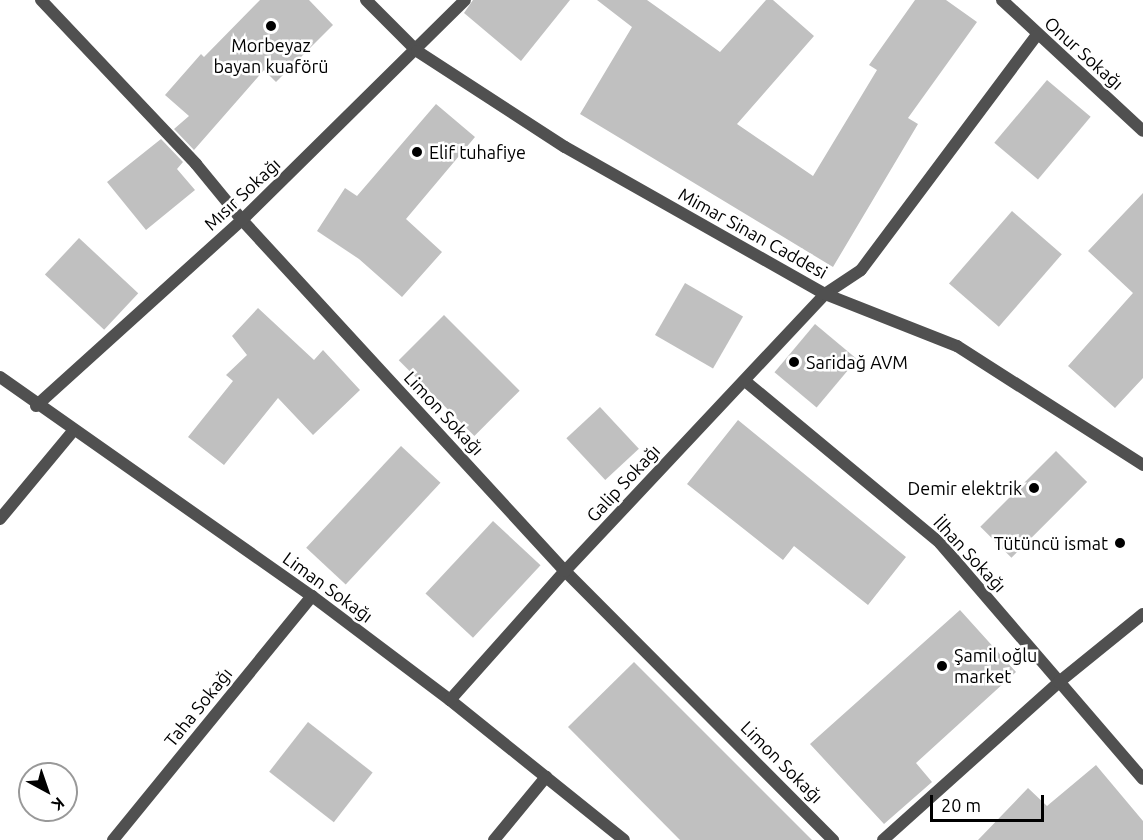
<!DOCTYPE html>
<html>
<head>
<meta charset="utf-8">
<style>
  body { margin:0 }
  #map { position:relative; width:1143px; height:840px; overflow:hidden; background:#fff; font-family:Ubuntu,sans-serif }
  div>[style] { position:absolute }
  .building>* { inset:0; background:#c0c0c0; transform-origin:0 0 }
  .minor>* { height:12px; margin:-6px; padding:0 6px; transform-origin:6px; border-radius:6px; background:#505050 }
  .tertiary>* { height:12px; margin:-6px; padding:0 6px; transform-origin:6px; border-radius:6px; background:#505050 }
  .dots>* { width:16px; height:16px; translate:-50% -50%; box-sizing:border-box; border:3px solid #fff; border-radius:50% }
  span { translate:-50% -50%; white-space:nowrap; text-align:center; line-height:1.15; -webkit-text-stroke:5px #fff; paint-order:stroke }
  .poi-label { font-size:18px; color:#000 }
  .left { translate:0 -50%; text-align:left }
  .right { translate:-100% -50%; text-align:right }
  .street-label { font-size:18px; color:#000 }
  .north { position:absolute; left:18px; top:762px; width:60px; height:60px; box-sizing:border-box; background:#fff; border:2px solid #999; border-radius:50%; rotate:140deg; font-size:16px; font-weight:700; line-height:24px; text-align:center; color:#000 }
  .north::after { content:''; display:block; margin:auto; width:21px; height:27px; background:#000; clip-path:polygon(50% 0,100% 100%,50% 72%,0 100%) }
  .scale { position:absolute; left:930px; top:795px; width:114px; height:27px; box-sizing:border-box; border:3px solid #000; border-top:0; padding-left:8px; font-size:18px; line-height:21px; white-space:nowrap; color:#000; -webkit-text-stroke:4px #fff; paint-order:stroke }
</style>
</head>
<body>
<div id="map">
  <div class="building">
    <div style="clip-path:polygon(260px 0,309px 0,333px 25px,276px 82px,264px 70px,194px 150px,174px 129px,189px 116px,165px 95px,201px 54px,204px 57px)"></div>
    <div style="clip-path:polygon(473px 0,570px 0,521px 61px,464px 13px)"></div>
    <div style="clip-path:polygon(597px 0,647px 0,720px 52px,766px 0,773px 0,814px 36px,737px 124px,813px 176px,877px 70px,869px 65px,915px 0,946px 0,977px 22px,908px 118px,918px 124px,833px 267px,580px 114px,632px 27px)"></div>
    <div style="left:1047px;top:80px;width:57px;height:82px;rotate:40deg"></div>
    <div style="clip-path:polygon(436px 104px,475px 137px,406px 219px,442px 252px,402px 297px,359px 259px,317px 231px,345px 188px,357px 196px)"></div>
    <div style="clip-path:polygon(161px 139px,183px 162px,177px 169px,195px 190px,146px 230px,107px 182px)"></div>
    <div style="clip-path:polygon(1143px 193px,1143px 378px,1115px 408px,1068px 366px,1133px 293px,1088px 251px)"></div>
    <div style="left:1012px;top:211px;width:66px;height:96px;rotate:41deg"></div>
    <div style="left:79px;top:238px;width:81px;height:50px;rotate:43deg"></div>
    <div style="left:685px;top:283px;width:67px;height:60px;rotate:30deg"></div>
    <div style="clip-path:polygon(258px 308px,314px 360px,323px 350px,360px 390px,313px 435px,278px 398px,224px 465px,188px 437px,233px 381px,226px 375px,247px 355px,232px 336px)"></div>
    <div style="left:444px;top:315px;width:107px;height:64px;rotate:45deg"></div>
    <div style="left:815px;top:324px;width:55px;height:63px;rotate:40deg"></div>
    <div style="left:600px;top:407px;width:57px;height:46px;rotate:47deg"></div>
    <div style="clip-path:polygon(738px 420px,906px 557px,868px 605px,794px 546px,783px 560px,687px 484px)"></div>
    <div style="left:401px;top:446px;width:54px;height:139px;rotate:43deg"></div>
    <div style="left:1056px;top:451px;width:44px;height:107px;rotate:45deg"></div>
    <div style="left:493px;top:521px;width:65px;height:99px;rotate:43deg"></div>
    <div style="clip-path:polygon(960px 610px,1016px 672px,916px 763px,932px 782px,884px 824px,810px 744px)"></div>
    <div style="clip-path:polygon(634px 662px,812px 840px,680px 840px,568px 727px)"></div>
    <div style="left:308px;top:722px;width:82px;height:63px;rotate:38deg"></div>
    <div style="clip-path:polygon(1096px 765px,1143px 821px,1143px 840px,978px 840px,1028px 788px,1047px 806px)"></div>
  </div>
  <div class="minor">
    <div style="left:41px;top:0;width:226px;rotate:46.6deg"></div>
    <div style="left:196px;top:164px;width:72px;rotate:50.6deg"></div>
    <div style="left:242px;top:220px;width:477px;rotate:47.4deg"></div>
    <div style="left:565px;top:571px;width:380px;rotate:45.1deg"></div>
    <div style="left:1002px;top:0;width:192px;rotate:42.9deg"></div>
    <div style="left:0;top:377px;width:381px;rotate:35.1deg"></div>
    <div style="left:312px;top:596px;width:173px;rotate:37deg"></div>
    <div style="left:450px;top:700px;width:223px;rotate:38.8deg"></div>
    <div style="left:745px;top:381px;width:254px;rotate:39.7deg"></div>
    <div style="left:940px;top:543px;width:311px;rotate:49.3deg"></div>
    <div style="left:36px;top:406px;width:278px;rotate:-42.1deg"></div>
    <div style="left:242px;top:220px;width:313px;rotate:-44.6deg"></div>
    <div style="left:0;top:519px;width:114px;rotate:-50.3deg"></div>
    <div style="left:450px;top:700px;width:173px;rotate:-48.3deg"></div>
    <div style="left:565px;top:571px;width:380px;rotate:-46.8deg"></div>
    <div style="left:825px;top:294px;width:43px;rotate:-33.7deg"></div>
    <div style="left:861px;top:270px;width:294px;rotate:-53.2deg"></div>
    <div style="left:113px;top:840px;width:315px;rotate:-50.8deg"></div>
    <div style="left:494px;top:840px;width:82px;rotate:-50.5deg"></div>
    <div style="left:883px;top:840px;width:237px;rotate:-41.9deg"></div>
    <div style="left:1059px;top:682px;width:108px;rotate:-39deg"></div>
  </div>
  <div class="tertiary">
    <div style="left:366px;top:0;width:72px;rotate:45deg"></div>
    <div style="left:417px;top:51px;width:176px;rotate:33deg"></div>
    <div style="left:565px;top:147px;width:299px;rotate:29.5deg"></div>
    <div style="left:825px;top:294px;width:142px;rotate:21.5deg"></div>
    <div style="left:957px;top:346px;width:221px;rotate:32.6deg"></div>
  </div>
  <div class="dots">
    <div style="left:271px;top:26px;background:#000"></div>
    <div style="left:417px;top:152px;background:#000"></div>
    <div style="left:794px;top:362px;background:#000"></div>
    <div style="left:1034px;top:488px;background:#000"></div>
    <div style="left:1120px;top:543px;background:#000"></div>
    <div style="left:942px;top:666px;background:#000"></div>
  </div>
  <div class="poi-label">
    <span style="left:271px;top:56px">Morbeyaz<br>bayan kuaförü</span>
    <span class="left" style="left:429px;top:152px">Elif tuhafiye</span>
    <span class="left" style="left:806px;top:362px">Saridağ AVM</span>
    <span class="right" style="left:1022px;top:488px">Demir elektrik</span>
    <span class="right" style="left:1108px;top:543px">Tütüncü ismat</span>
    <span class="left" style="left:954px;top:666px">Şamil oğlu<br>market</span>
  </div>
  <div class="street-label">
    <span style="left:1084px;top:53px;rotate:42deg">Onur Sokağı</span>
    <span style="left:242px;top:194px;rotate:-43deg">Mısır Sokağı</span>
    <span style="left:753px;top:233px;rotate:29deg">Mimar Sinan Caddesi</span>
    <span style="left:444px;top:413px;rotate:47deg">Limon Sokağı</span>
    <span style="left:623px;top:483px;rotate:-47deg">Galip Sokağı</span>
    <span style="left:970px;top:554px;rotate:47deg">İlhan Sokağı</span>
    <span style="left:328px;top:587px;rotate:36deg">Liman Sokağı</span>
    <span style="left:198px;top:707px;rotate:-51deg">Taha Sokağı</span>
    <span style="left:782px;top:762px;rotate:45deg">Limon Sokağı</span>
  </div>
  <div class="north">K</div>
  <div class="scale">20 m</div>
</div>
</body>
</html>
